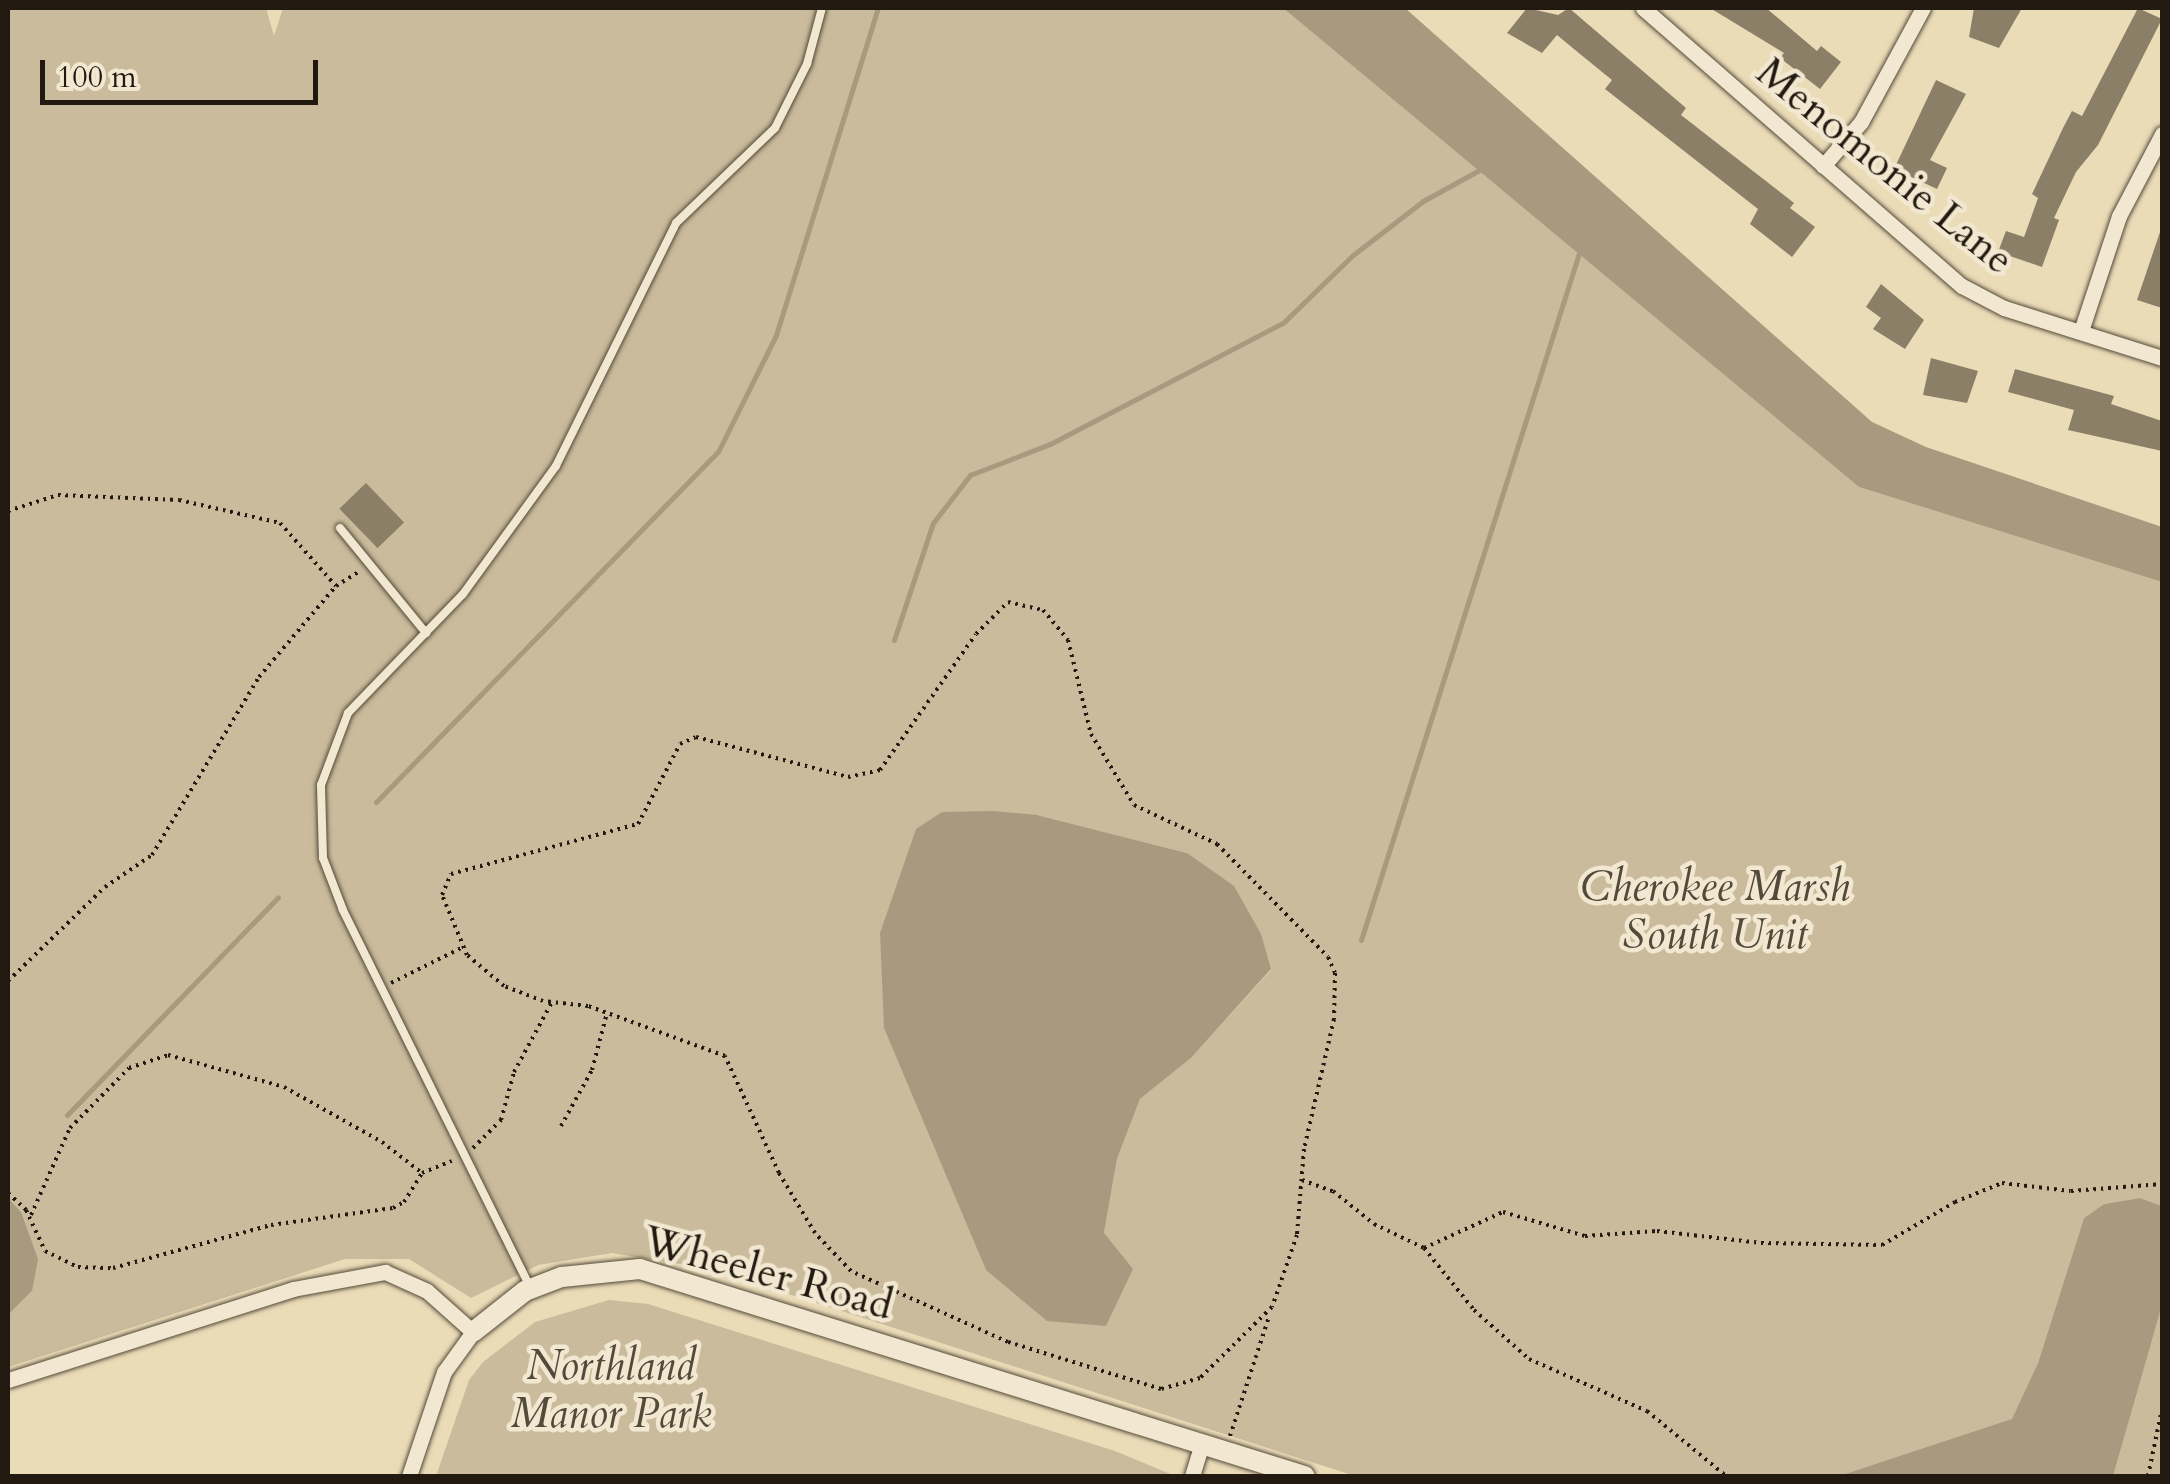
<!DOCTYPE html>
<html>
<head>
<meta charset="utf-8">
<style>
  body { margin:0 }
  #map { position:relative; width:2170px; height:1484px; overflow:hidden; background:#ebdcb8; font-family:Cardo,serif }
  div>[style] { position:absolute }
  .green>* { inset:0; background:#c9bb9b }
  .water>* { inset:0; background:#a79a7f }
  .stream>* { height:5px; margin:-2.5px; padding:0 2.5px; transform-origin:2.5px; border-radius:2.5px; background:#a79a7f }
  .building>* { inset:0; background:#8b7f67; transform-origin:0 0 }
  .path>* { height:4px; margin-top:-2px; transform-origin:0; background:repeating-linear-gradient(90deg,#221a10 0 2.5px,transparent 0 7.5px) }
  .roads { filter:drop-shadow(0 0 2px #544a3a) drop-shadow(0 0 2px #544a3a) }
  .lane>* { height:8px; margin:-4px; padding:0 4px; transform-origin:4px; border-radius:4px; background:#f2e8d1 }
  .street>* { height:15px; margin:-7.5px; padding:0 7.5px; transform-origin:7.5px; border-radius:7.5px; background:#f2e8d1 }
  .secondary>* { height:20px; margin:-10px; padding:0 10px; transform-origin:10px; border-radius:10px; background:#f2e8d1 }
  span { translate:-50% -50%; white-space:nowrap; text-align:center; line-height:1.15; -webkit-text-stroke:9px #f2e8d1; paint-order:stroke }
  .street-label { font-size:42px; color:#221a10 }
  .park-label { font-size:42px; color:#544a3a; font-style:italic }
  .frame { position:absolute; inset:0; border:10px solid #221a10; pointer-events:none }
  .scale { position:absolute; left:40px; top:60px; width:278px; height:45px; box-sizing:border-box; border:5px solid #221a10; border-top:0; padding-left:12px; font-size:30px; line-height:35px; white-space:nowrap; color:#221a10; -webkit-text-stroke:8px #f2e8d1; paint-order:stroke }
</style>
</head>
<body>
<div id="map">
  <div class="green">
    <div style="clip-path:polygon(evenodd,8px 8px,266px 8px,274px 36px,283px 8px,1283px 8px,1859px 487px,2162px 582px,2162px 1206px,2140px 1198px,2104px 1204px,2084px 1218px,2038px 1363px,2012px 1420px,1839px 1476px,1355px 1476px,711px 1269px,612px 1253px,538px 1265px,471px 1298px,409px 1259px,345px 1259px,8px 1367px,8px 1315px,32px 1291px,21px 1212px,8px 1198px,8px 8px,366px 484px,404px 523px,378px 548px,340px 509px,366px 484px,8px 8px,942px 812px,1037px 815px,1187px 853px,1271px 970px,1191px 1058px,1140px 1099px,1117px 1159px,1104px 1233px,986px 1270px,940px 1157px,942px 812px)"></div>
    <div style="clip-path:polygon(609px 1300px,648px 1304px,1115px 1451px,1175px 1476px,436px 1476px,469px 1380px,483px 1362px,535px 1322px)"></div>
    <div style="clip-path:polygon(2162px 1305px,2162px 1476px,2113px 1476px,2139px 1383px)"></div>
  </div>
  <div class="water">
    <div style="clip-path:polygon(1283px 8px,1405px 8px,1872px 422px,1926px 447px,2162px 527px,2162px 582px,1859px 487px)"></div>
    <div style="clip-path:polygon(993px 811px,1037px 815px,1187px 853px,1234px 886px,1261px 934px,1271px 969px,1191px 1058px,1140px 1099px,1117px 1159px,1104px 1233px,1133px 1269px,1106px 1326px,1047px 1321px,986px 1270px,884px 1028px,880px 933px,916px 829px,942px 812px)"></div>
    <div style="clip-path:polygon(8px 1198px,21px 1212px,38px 1259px,32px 1291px,8px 1315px)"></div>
    <div style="clip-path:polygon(2140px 1198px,2162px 1206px,2162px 1305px,2113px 1476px,1839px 1476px,2012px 1419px,2038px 1363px,2084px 1218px,2104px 1204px)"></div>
  </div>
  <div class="stream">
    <div style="left:894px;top:640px;width:123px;rotate:-71.6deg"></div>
    <div style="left:933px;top:523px;width:61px;rotate:-52.4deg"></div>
    <div style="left:970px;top:475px;width:86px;rotate:-21.2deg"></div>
    <div style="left:1050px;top:444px;width:264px;rotate:-27.5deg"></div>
    <div style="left:1284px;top:322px;width:96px;rotate:-44.2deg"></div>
    <div style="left:1353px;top:255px;width:88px;rotate:-37.6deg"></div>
    <div style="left:1423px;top:201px;width:68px;rotate:-28.8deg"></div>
    <div style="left:376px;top:802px;width:489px;rotate:-45.7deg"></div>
    <div style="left:718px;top:452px;width:131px;rotate:-63.6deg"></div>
    <div style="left:776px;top:335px;width:343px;rotate:-72.7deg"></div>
    <div style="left:1361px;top:940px;width:727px;rotate:-72.39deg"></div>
    <div style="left:67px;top:1115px;width:303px;rotate:-45.9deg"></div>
  </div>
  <div class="building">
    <div style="clip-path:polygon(1527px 8px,1558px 15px,1569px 8px,1686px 108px,1681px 115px,1794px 203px,1790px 208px,1815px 227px,1792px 257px,1750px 224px,1758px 209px,1605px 89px,1612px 80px,1580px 54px,1557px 35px,1542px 53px,1507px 33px)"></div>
    <div style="clip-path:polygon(1710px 8px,1766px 8px,1817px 51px,1821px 46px,1841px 62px,1820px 89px,1780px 58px,1784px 53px)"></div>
    <div style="clip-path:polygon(1974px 8px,2022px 8px,1999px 48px,1969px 37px)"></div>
    <div style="clip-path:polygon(2138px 8px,2162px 19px,2098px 145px,2076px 172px,2054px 218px,2059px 220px,2042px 267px,1998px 252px,2006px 231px,2024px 237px,2038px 198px,2032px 194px,2063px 128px,2072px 111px,2082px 116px)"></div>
    <div style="clip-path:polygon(1936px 80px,1966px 94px,1930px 160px,1947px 168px,1937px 189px,1894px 169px)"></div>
    <div style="clip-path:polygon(2160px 232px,2162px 232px,2162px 308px,2137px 300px)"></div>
    <div style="clip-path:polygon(1881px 284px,1924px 320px,1905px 349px,1873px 329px,1881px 318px,1866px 307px)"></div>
    <div style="clip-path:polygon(1931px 358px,1978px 371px,1967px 403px,1923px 395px)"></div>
    <div style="clip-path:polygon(2015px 369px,2114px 396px,2111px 404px,2162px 421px,2162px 451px,2068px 430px,2074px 410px,2008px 392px)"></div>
    <div style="left:366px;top:483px;width:55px;height:37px;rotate:46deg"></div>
  </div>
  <div class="path">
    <div style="left:8px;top:511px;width:52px;rotate:-17.7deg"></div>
    <div style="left:58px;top:495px;width:121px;rotate:2.4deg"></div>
    <div style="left:179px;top:500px;width:104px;rotate:12.8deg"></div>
    <div style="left:280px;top:523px;width:84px;rotate:48.4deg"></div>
    <div style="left:336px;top:586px;width:28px;rotate:-32deg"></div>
    <div style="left:1008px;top:602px;width:36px;rotate:13deg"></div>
    <div style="left:1043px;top:610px;width:39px;rotate:50deg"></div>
    <div style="left:1068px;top:640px;width:97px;rotate:76.3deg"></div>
    <div style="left:1091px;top:734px;width:83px;rotate:58.8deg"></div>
    <div style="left:1134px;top:805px;width:92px;rotate:25.2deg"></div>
    <div style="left:1217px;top:844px;width:158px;rotate:45.5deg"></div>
    <div style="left:1328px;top:957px;width:17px;rotate:66deg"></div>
    <div style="left:1335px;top:973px;width:46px;rotate:91.2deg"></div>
    <div style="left:1334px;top:1019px;width:133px;rotate:103deg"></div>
    <div style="left:1304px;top:1149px;width:86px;rotate:94.7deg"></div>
    <div style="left:1297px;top:1235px;width:76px;rotate:109.1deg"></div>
    <div style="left:1272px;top:1307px;width:101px;rotate:135.4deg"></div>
    <div style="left:1200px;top:1378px;width:41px;rotate:164.2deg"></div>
    <div style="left:1161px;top:1389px;width:160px;rotate:-162.9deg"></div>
    <div style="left:1008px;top:1342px;width:172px;rotate:-155.7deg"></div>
    <div style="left:851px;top:1271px;width:52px;rotate:-133.5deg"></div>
    <div style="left:815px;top:1233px;width:70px;rotate:-121deg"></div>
    <div style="left:779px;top:1173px;width:129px;rotate:-114.8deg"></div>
    <div style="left:725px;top:1056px;width:146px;rotate:-159.9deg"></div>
    <div style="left:588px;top:1006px;width:45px;rotate:-173.7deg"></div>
    <div style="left:543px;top:1001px;width:42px;rotate:-159deg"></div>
    <div style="left:504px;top:986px;width:48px;rotate:-140deg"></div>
    <div style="left:467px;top:955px;width:65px;rotate:-112.6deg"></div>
    <div style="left:442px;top:895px;width:23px;rotate:-67deg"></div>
    <div style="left:451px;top:874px;width:194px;rotate:-15deg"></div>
    <div style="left:638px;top:824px;width:90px;rotate:-62.3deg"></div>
    <div style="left:680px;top:744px;width:17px;rotate:-24deg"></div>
    <div style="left:696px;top:737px;width:157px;rotate:14.7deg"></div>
    <div style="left:848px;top:777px;width:33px;rotate:-12deg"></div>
    <div style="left:880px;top:770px;width:166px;rotate:-54.8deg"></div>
    <div style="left:976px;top:634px;width:45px;rotate:-45deg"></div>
    <div style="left:8px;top:981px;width:135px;rotate:-44.1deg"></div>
    <div style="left:105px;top:887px;width:57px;rotate:-34.2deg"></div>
    <div style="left:152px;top:855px;width:208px;rotate:-59deg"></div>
    <div style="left:259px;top:677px;width:119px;rotate:-49.8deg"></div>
    <div style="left:391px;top:983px;width:80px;rotate:-26.6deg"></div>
    <div style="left:561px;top:1126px;width:64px;rotate:-61deg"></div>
    <div style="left:592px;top:1070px;width:59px;rotate:-75.3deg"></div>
    <div style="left:473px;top:1148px;width:40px;rotate:-45deg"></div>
    <div style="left:501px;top:1120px;width:50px;rotate:-74.8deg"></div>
    <div style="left:514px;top:1072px;width:80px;rotate:-61.5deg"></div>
    <div style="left:1302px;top:1180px;width:33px;rotate:20deg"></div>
    <div style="left:1333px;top:1191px;width:53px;rotate:38.8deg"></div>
    <div style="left:1374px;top:1224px;width:55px;rotate:25.6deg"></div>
    <div style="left:1424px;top:1248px;width:80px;rotate:51.1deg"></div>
    <div style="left:1474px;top:1310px;width:74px;rotate:41.7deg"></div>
    <div style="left:1529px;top:1359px;width:129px;rotate:23.8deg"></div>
    <div style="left:1647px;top:1411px;width:102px;rotate:39.4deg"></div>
    <div style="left:8px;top:1193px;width:25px;rotate:43deg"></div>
    <div style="left:26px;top:1210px;width:45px;rotate:65.1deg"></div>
    <div style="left:45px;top:1251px;width:37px;rotate:26deg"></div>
    <div style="left:78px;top:1267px;width:35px;rotate:2deg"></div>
    <div style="left:113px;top:1268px;width:164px;rotate:-15.2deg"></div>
    <div style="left:271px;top:1225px;width:123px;rotate:-7.9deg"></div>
    <div style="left:393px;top:1208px;width:13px;rotate:-29deg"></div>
    <div style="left:404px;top:1202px;width:34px;rotate:-58deg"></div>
    <div style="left:422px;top:1173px;width:32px;rotate:-22deg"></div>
    <div style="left:31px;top:1215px;width:95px;rotate:-65.9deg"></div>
    <div style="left:70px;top:1128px;width:84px;rotate:-45.5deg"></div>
    <div style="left:129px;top:1068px;width:41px;rotate:-18.4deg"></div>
    <div style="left:168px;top:1055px;width:120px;rotate:15.4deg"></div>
    <div style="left:284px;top:1087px;width:112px;rotate:29.3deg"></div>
    <div style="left:382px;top:1142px;width:51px;rotate:37.8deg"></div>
    <div style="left:1424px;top:1248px;width:87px;rotate:-24.5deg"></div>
    <div style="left:1503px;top:1212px;width:85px;rotate:16.3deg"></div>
    <div style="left:1585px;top:1236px;width:72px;rotate:-4deg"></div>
    <div style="left:1657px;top:1231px;width:105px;rotate:6.6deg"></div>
    <div style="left:1761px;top:1243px;width:121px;rotate:0.9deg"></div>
    <div style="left:1882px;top:1245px;width:85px;rotate:-30.5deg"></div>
    <div style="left:1955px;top:1202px;width:51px;rotate:-22deg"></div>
    <div style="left:2002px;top:1183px;width:69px;rotate:6.6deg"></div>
    <div style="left:2071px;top:1191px;width:91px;rotate:-4.4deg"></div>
    <div style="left:1230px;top:1436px;width:125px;rotate:-71.9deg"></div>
    <div style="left:2148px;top:1476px;width:68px;rotate:-78.2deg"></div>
  </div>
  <div class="roads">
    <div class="lane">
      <div style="left:340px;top:528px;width:136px;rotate:50.7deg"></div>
      <div style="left:529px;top:1285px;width:419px;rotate:-116.4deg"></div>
      <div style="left:343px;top:910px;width:56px;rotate:-111deg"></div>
      <div style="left:323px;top:858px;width:73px;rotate:-91.6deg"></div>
      <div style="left:321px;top:785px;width:77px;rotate:-69.4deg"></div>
      <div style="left:348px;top:713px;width:165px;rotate:-46deg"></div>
      <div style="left:463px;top:594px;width:158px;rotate:-54deg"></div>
      <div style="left:556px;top:466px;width:271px;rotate:-63.7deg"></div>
      <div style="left:676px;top:223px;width:137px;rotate:-43.8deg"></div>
      <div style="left:775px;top:128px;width:72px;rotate:-63.4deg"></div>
      <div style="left:807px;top:64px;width:58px;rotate:-75deg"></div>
    </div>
    <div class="street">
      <div style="left:1643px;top:8px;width:423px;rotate:41.1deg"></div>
      <div style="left:1962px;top:286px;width:47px;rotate:27.6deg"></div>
      <div style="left:2004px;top:308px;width:166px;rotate:17.6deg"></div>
      <div style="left:1823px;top:166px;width:58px;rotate:-49.2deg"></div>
      <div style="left:1861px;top:122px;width:130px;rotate:-61.5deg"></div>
      <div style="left:2081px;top:331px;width:121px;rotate:-71.7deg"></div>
      <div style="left:2119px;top:216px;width:93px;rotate:-62.3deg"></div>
      <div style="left:8px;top:1380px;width:299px;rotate:-17.7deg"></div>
      <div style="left:293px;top:1289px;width:94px;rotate:-10.5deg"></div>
      <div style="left:385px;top:1272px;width:46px;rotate:24.3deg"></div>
      <div style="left:427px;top:1291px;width:62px;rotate:41.7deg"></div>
      <div style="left:473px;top:1332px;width:49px;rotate:125.9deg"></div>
      <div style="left:444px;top:1372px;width:110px;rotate:108.6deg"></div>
      <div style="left:1192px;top:1476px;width:34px;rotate:-73deg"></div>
    </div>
    <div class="secondary">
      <div style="left:473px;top:1332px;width:66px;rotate:-38.3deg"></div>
      <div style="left:525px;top:1291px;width:40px;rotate:-21deg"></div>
      <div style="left:562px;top:1277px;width:78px;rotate:-5.9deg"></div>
      <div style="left:640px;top:1269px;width:696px;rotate:17.31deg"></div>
    </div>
  </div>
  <div class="street-label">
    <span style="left:1885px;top:166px;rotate:39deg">Menomonie Lane</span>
    <span style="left:768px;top:1273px;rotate:15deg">Wheeler Road</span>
  </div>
  <div class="park-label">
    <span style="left:1715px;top:911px">Cherokee Marsh<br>South Unit</span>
    <span style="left:611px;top:1390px">Northland<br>Manor Park</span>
  </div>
  <div class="frame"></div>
  <div class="scale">100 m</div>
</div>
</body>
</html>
